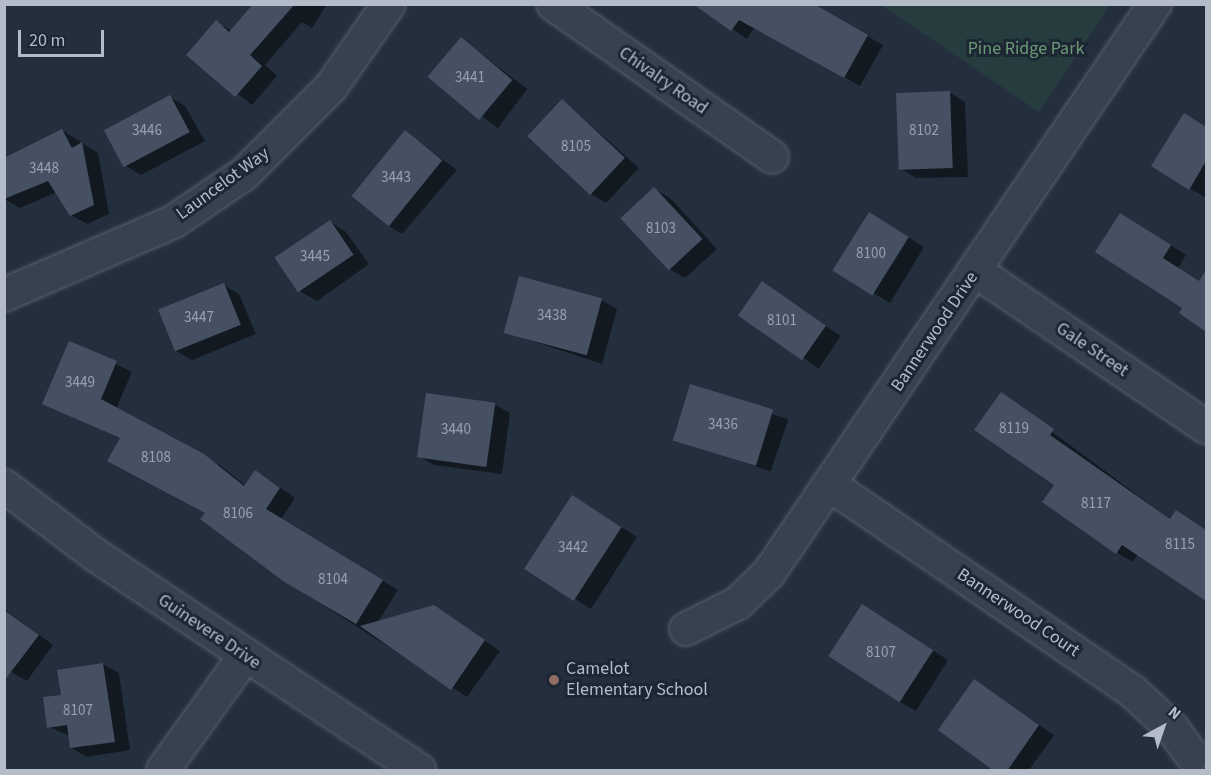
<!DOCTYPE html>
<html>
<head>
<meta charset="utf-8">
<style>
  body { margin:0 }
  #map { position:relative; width:1211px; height:775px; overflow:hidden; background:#242f3e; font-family:"Source Sans 3",sans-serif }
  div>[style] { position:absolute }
  .green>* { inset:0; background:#263c3f }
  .shadow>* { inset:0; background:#0007; transform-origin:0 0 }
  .building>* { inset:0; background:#455162; transform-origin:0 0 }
  .roads { filter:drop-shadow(0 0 2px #565f6c) drop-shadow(0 0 2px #565f6c) }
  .street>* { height:32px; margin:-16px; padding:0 16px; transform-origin:16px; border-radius:16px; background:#38414e }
  .dots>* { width:16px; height:16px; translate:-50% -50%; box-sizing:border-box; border:3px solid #1d2633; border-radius:50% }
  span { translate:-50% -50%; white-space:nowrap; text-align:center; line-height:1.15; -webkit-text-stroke:6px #1d2633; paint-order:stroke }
  .number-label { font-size:15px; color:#98a1af }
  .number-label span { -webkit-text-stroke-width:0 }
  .park-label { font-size:18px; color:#6b9a76 }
  .street-label { font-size:18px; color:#b4bcc9 }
  .poi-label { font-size:18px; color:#b4bcc9 }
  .left { translate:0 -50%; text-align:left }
  .frame { position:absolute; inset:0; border:6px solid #b4bcc9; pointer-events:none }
  .north { position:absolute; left:1133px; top:697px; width:60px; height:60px; -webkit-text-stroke:4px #1d2633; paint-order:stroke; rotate:40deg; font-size:16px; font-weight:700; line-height:24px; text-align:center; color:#b4bcc9 }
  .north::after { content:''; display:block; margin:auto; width:21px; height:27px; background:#b4bcc9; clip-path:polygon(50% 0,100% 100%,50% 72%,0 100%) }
  .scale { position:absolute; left:18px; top:30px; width:86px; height:27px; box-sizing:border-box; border:3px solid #b4bcc9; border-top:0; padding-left:8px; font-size:18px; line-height:21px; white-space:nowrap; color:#b4bcc9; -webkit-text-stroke:4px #1d2633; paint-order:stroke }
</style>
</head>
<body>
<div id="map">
  <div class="green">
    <div style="clip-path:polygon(881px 5px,1110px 4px,1110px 5px,1039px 112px)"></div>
  </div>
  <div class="shadow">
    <div style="clip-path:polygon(255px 4px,327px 4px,312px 28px,302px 22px,265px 65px,277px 76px,252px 105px,188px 55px,216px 22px,232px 31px)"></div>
    <div style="clip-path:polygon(696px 4px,811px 4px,883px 45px,860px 86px,755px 27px,747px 39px)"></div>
    <div style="left:461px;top:39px;width:83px;height:49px;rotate:37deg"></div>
    <div style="clip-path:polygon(949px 92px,965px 102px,968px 177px,916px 178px,901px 169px)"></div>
    <div style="clip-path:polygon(170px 97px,185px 106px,205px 141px,141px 175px,126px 166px)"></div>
    <div style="clip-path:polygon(562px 100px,639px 168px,606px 203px,591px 194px)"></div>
    <div style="clip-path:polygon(1185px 115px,1206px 128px,1205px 197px,1189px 188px)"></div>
    <div style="clip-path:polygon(62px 130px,98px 153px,109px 214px,87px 224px,71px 215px,57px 192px,20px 208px,4px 199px,4px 160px)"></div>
    <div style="clip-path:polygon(406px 132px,457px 170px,402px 234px,387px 225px)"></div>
    <div style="clip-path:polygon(654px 189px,670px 198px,717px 249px,685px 278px,669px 269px)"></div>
    <div style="clip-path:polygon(330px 222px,345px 231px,369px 264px,317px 301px,301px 292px,278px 259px)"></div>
    <div style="clip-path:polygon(886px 223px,924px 247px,890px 303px,835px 270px)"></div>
    <div style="clip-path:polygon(1136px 224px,1186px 255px,1178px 268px,1200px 282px,1206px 273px,1206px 330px,1181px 312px,1184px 307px)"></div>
    <div style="left:762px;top:283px;width:95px;height:39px;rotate:34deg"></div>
    <div style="clip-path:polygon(224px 285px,239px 294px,256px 334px,192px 360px,176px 351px)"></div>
    <div style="clip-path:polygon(601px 300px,617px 309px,602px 364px,505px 332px)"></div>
    <div style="clip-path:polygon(70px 342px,132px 372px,116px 409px,220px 465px,246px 486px,271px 481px,295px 498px,281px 519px,398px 590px,378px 622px,434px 607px,500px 651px,467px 697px,284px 580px,121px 439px,44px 403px)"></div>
    <div style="left:691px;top:386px;width:103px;height:55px;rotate:19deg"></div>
    <div style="clip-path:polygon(1001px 394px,1171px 520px,1176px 512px,1206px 530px,1206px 599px,1138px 554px,1133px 562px,1117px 553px,1044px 501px,1056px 485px)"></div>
    <div style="clip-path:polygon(494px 404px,510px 413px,502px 474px,434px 465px,419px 456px)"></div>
    <div style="clip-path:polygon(588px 506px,637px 537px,591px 609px,526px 568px)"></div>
    <div style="clip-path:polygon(4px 609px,53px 645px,27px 681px,4px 668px)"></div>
    <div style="clip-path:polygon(878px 615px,948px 660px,916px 711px,900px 702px)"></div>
    <div style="clip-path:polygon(103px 664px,119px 673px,130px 750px,87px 757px,71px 748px,70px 736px,49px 727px,63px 696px)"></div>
    <div style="clip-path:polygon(975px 681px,1054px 735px,1029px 770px,997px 770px)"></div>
  </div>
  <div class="building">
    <div style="clip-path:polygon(253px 4px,295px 4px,250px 55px,262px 66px,235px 97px,186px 55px,216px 20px,229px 32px)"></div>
    <div style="clip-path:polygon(693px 4px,814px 4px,868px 35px,844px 78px,739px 20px,731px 31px)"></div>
    <div style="left:461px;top:37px;width:67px;height:52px;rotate:40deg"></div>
    <div style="left:950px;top:91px;width:77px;height:54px;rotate:88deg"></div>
    <div style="left:170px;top:95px;width:42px;height:75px;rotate:62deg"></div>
    <div style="left:562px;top:99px;width:86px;height:51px;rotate:43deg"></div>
    <div style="clip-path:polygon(1184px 113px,1206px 127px,1206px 161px,1189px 190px,1151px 166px)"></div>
    <div style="clip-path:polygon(62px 129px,72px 148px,82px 142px,94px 205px,70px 216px,48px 181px,4px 199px,4px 158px)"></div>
    <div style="left:405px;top:130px;width:48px;height:85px;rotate:39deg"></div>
    <div style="left:654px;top:187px;width:71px;height:46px;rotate:47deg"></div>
    <div style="left:869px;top:212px;width:47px;height:69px;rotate:32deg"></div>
    <div style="clip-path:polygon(1120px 213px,1171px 245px,1163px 258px,1199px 281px,1206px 270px,1206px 332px,1179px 313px,1182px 308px,1095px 252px)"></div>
    <div style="left:330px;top:220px;width:42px;height:67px;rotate:56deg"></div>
    <div style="left:519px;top:276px;width:86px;height:59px;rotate:15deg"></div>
    <div style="left:762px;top:281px;width:78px;height:42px;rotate:35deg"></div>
    <div style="left:224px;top:283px;width:45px;height:71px;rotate:68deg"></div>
    <div style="clip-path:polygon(69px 341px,117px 361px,101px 399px,204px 454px,244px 486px,255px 470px,280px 488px,266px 509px,383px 580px,356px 624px,283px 581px,200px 519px,205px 513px,107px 461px,120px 438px,42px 404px)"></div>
    <div style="left:690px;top:384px;width:87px;height:59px;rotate:17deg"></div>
    <div style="clip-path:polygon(1001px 392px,1054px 429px,1050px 435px,1170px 519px,1176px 510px,1206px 530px,1206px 601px,1122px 545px,1116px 554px,1042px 502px,1054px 485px,974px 430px)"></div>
    <div style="left:426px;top:393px;width:70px;height:65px;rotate:8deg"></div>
    <div style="left:572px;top:495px;width:59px;height:88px;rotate:33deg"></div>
    <div style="left:862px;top:604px;width:85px;height:62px;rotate:33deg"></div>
    <div style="clip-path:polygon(434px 605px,485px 640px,451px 690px,360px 626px)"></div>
    <div style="clip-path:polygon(4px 610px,39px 635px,4px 681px)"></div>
    <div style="clip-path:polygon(103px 663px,115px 742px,70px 748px,67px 725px,47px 728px,43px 697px,61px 695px,57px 670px)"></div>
    <div style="clip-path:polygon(974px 679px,1039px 725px,1007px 771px,994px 771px,938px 730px)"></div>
  </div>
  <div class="roads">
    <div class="street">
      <div style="left:553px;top:4px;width:267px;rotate:34.9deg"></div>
      <div style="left:977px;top:272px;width:277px;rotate:34.1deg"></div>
      <div style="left:4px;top:295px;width:184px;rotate:-23.4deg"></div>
      <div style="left:173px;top:222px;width:86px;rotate:-34.1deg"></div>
      <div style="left:244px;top:174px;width:123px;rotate:-45deg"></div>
      <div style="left:331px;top:87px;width:101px;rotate:-55.1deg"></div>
      <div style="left:830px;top:485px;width:364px;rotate:34.3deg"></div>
      <div style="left:1131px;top:690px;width:56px;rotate:42.8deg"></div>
      <div style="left:1172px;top:728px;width:34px;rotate:54deg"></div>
      <div style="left:4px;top:486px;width:116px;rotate:37deg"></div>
      <div style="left:97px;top:556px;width:387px;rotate:33.6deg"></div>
      <div style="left:686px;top:629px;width:58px;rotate:-26.6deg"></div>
      <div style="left:738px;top:603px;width:43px;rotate:-44.1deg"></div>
      <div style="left:769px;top:573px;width:688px;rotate:-55.85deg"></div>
      <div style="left:163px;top:770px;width:140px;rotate:-54.3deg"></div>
    </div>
  </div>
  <div class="dots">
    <div style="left:554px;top:680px;background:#8d6e63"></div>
  </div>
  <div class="number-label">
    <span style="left:470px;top:78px">3441</span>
    <span style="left:147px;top:131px">3446</span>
    <span style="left:924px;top:131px">8102</span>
    <span style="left:576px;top:147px">8105</span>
    <span style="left:44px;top:169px">3448</span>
    <span style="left:396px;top:178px">3443</span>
    <span style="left:661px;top:229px">8103</span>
    <span style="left:871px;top:254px">8100</span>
    <span style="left:315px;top:257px">3445</span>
    <span style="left:552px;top:316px">3438</span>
    <span style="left:199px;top:318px">3447</span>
    <span style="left:782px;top:321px">8101</span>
    <span style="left:80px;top:383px">3449</span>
    <span style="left:723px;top:425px">3436</span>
    <span style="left:1014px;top:429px">8119</span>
    <span style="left:456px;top:430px">3440</span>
    <span style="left:156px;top:458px">8108</span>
    <span style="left:1096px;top:504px">8117</span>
    <span style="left:238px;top:514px">8106</span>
    <span style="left:1180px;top:545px">8115</span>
    <span style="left:573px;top:548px">3442</span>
    <span style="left:333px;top:580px">8104</span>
    <span style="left:881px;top:653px">8107</span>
    <span style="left:78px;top:711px">8107</span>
  </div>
  <div class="park-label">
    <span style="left:1026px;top:49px">Pine Ridge Park</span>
  </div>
  <div class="street-label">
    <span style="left:663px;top:81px;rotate:35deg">Chivalry Road</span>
    <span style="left:223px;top:184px;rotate:-36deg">Launcelot Way</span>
    <span style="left:935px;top:332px;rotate:-56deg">Bannerwood Drive</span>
    <span style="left:1092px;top:350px;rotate:34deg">Gale Street</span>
    <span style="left:1018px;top:613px;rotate:34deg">Bannerwood Court</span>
    <span style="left:209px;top:632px;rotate:34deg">Guinevere Drive</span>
  </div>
  <div class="poi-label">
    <span class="left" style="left:566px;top:680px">Camelot<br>Elementary School</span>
  </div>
  <div class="frame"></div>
  <div class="north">N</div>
  <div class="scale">20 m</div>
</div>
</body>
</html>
